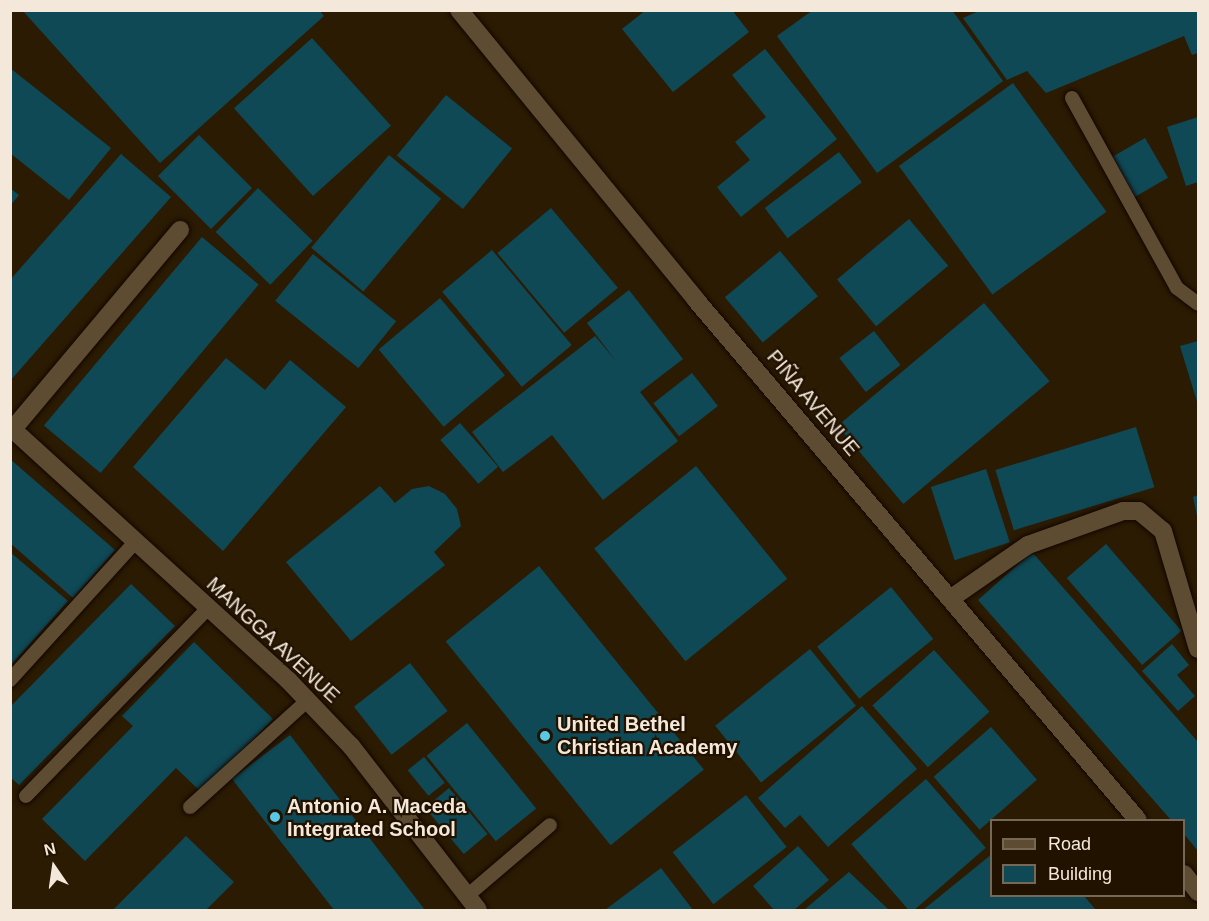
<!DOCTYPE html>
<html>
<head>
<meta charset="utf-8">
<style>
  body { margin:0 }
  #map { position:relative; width:1209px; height:921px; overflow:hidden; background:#2b1b03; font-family:Arial,sans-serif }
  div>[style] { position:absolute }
  .building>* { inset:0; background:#0f4956; transform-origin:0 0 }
  .roads { filter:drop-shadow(0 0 2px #130600) drop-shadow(0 0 2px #130600) }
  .lane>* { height:14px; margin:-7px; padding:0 7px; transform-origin:7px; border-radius:7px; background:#5d4c32 }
  .street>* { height:18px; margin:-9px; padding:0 9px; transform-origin:9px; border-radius:9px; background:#5d4c32 }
  .secondary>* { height:18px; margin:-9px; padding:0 9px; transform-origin:9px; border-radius:9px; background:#5d4c32 }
  .dots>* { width:16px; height:16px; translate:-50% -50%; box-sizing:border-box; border:3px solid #211200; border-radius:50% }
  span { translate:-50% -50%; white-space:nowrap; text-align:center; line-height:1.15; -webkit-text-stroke:4.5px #211200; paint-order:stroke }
  .street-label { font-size:20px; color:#f3e8da }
  .poi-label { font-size:20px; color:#f3e8da; font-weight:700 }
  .left { translate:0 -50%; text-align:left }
  .frame { position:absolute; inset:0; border:12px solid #f3e8da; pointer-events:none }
  .legend { position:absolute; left:990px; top:819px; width:195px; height:78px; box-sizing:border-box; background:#211200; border:2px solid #756857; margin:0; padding:8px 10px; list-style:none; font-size:18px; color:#f3e8da }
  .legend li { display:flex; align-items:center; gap:12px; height:30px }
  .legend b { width:30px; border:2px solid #756857 }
  .north { position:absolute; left:24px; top:837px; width:60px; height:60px; -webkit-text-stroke:4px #211200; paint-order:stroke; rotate:347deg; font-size:16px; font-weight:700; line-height:24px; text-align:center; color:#f3e8da }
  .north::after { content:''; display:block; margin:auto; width:21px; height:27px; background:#f3e8da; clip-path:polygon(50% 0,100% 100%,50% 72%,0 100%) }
</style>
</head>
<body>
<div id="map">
  <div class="building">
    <div style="clip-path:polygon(22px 10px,319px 10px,324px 16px,160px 163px)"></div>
    <div style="clip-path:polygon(646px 10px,732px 10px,749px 32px,673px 92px,622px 29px)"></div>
    <div style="clip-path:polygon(813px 10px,952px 10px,1003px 81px,877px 173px,777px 36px)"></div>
    <div style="clip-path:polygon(981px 10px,1198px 10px,1198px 53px,1192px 55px,1184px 36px,1046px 93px,1027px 71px,1007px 80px,963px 18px)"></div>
    <div style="left:312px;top:38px;width:118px;height:105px;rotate:48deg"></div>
    <div style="clip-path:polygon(765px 49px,837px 139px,741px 217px,717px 187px,750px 160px,735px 142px,766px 117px,732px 75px)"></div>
    <div style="clip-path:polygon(10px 68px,111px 148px,69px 200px,10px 153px)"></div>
    <div style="left:1013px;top:83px;width:159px;height:141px;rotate:54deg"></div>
    <div style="left:446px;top:95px;width:85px;height:78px;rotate:39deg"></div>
    <div style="clip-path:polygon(1198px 117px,1198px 182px,1186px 186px,1167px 127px)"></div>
    <div style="left:199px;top:135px;width:75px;height:58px;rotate:45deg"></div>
    <div style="left:1145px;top:138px;width:46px;height:44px;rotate:60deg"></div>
    <div style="left:839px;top:152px;width:38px;height:93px;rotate:53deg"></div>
    <div style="clip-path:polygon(121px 154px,171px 197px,10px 381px,10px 280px)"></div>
    <div style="left:389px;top:155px;width:68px;height:121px;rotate:40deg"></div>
    <div style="clip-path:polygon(10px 188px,19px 195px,10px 206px)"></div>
    <div style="left:258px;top:188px;width:76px;height:61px;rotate:44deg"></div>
    <div style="left:551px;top:208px;width:104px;height:70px;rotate:50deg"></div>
    <div style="left:909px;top:219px;width:61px;height:94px;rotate:50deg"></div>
    <div style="left:202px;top:237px;width:74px;height:246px;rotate:40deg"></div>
    <div style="left:492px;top:250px;width:124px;height:65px;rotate:50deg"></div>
    <div style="left:780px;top:251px;width:59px;height:72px;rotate:50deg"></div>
    <div style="left:313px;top:254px;width:107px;height:60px;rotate:39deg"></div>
    <div style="clip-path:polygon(629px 290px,683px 359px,640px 392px,678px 441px,603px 500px,552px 435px,503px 472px,472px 432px,595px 336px,616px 361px,587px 323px)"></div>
    <div style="left:440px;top:298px;width:101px;height:80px;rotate:50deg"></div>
    <div style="left:984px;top:303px;width:102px;height:191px;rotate:50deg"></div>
    <div style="left:874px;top:331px;width:43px;height:44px;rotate:52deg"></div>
    <div style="clip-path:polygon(1198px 341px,1198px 405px,1180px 346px)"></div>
    <div style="clip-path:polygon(226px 358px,265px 390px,290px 360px,346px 407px,223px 551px,133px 467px)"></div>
    <div style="left:692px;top:373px;width:42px;height:49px;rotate:52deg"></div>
    <div style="left:460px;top:423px;width:58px;height:26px;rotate:49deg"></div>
    <div style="left:1136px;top:427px;width:63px;height:147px;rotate:73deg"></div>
    <div style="clip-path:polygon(10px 459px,115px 550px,73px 598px,10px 543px)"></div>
    <div style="left:696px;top:466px;width:145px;height:131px;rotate:51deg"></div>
    <div style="left:986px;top:469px;width:77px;height:58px;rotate:72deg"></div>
    <div style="clip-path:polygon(380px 486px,395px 503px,412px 489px,429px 486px,445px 494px,457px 509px,461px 526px,434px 552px,445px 565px,351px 641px,286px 562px)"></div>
    <div style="clip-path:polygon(1198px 495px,1198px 516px,1197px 516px,1193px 497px)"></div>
    <div style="left:1106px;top:544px;width:115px;height:52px;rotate:49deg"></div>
    <div style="clip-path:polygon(10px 552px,68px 601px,10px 666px)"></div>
    <div style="clip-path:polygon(1032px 552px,1198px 742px,1198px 851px,1184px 834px,1184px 820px,1171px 820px,978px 600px)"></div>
    <div style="left:539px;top:566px;width:262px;height:120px;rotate:51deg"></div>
    <div style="clip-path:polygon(131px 584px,175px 626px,19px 785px,10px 777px,10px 707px)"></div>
    <div style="left:891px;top:587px;width:67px;height:95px;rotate:51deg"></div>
    <div style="clip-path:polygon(194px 642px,273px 719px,201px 792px,176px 768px,85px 861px,42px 819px,133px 726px,122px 716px)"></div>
    <div style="clip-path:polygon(1172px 644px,1189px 665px,1177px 675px,1195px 696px,1178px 711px,1142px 671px)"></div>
    <div style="left:810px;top:649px;width:73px;height:122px;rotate:51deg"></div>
    <div style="left:934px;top:650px;width:83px;height:83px;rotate:48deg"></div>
    <div style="left:410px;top:663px;width:61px;height:71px;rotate:52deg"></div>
    <div style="clip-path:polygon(862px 706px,917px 769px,828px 847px,800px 815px,785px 828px,758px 798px)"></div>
    <div style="left:467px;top:723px;width:110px;height:52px;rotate:51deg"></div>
    <div style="left:991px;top:727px;width:70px;height:76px;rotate:49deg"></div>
    <div style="clip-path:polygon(290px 735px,425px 910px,334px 910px,232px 779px)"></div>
    <div style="left:424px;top:757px;width:33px;height:21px;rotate:51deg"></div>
    <div style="left:926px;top:779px;width:91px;height:99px;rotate:49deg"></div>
    <div style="left:449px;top:788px;width:60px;height:31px;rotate:50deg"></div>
    <div style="left:746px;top:795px;width:66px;height:93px;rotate:52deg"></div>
    <div style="clip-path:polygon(186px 836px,234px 882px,206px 910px,113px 910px)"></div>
    <div style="clip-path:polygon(798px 846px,829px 880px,794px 910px,774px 910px,753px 886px)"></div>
    <div style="clip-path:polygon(992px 854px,992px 896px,1084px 896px,1096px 910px,923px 910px)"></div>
    <div style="clip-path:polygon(661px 868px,693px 910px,605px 910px)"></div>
    <div style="clip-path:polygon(849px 872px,889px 910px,804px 910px)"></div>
  </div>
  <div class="roads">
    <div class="lane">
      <div style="left:1072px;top:98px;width:217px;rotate:61.1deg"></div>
      <div style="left:1177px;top:288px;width:26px;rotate:37deg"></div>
      <div style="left:10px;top:680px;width:186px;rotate:-47.8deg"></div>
      <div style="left:26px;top:796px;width:260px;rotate:-45.9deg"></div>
      <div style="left:190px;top:807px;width:158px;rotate:-42.2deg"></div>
      <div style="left:467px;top:896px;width:109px;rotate:-40.5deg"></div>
    </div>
    <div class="street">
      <div style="left:10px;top:427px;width:377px;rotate:42.3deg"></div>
      <div style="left:289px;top:681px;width:90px;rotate:46.4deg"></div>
      <div style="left:351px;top:746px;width:207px;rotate:52.2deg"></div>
      <div style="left:13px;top:429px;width:260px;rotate:-50deg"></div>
      <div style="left:950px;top:599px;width:95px;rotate:-34.7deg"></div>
      <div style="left:1028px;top:545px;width:101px;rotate:-19.7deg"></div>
      <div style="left:1123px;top:511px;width:16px"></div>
      <div style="left:1139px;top:511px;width:31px;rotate:40deg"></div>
      <div style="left:1163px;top:531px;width:123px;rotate:73.5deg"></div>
    </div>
    <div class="secondary">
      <div style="left:459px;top:10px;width:375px;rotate:50.7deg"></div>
      <div style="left:696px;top:300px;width:682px;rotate:49.64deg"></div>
      <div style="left:1184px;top:874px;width:23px;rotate:52deg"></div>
    </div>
  </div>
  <div class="dots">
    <div style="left:545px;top:736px;background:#59c8e5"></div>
    <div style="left:275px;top:817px;background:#59c8e5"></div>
  </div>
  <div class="street-label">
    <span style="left:813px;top:403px;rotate:50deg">PIÑA AVENUE</span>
    <span style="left:273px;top:640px;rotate:43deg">MANGGA AVENUE</span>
  </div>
  <div class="poi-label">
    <span class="left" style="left:557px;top:736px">United Bethel<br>Christian Academy</span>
    <span class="left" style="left:287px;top:818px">Antonio A. Maceda<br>Integrated School</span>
  </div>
  <div class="frame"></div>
  <ul class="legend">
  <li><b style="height:8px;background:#5d4c32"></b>Road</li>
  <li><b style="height:16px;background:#0f4956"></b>Building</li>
  </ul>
  <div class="north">N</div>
</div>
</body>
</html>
